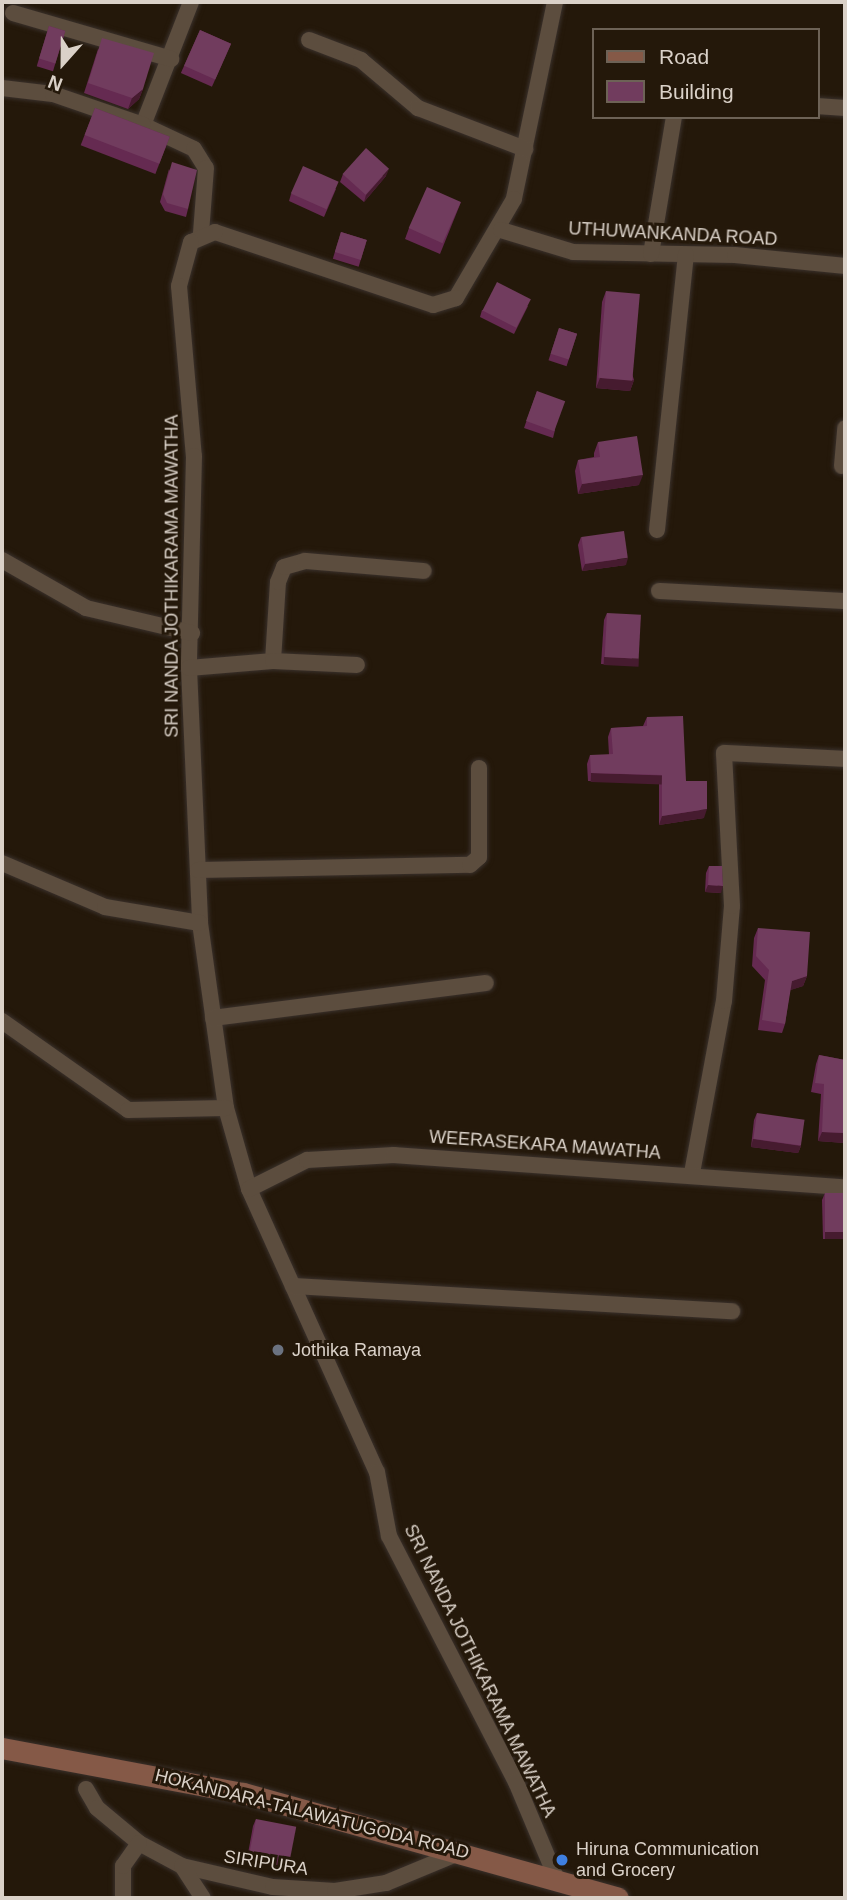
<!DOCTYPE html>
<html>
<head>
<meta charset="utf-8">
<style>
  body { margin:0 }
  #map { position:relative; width:847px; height:1900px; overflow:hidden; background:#24180a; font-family:Helvetica,sans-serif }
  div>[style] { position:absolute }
  .roads { filter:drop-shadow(0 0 2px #3a312c) drop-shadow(0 0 2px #3a312c) }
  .street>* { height:16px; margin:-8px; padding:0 8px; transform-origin:8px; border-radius:8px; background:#5c4d3e }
  .secondary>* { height:21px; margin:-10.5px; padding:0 10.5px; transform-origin:10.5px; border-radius:10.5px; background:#855947 }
  .wall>* { inset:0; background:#652a51; transform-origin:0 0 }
  .shaded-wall>* { inset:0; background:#461b2f; transform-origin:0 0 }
  .building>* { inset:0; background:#713c5e; transform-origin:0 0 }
  .dots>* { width:19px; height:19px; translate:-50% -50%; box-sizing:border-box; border:4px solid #24180a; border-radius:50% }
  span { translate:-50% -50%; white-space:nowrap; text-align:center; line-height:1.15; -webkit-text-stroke:6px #24180a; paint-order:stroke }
  .street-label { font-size:18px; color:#dad1c8 }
  .poi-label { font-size:18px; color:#dad1c8 }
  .left { translate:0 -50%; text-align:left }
  .frame { position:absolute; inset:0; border:4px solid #dad1c8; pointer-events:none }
  .legend { position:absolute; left:592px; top:28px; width:228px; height:91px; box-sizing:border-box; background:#24180a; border:2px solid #6d6256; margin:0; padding:9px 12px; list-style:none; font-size:21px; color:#dad1c8 }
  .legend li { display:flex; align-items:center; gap:14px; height:35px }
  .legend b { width:35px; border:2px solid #6d6256 }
  .north { position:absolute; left:28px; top:28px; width:70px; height:70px; -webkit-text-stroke:5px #24180a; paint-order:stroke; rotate:201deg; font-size:19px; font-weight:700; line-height:28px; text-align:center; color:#dad1c8 }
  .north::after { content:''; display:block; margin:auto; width:24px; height:32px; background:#dad1c8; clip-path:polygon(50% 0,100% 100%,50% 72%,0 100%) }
</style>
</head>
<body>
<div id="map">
  <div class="roads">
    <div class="street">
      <div style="left:191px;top:2px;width:132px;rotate:111.3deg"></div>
      <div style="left:143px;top:125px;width:56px;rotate:25.2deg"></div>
      <div style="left:194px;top:149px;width:22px;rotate:58deg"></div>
      <div style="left:206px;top:168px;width:65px;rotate:94.4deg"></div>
      <div style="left:555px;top:2px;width:201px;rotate:101.8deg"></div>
      <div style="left:514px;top:199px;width:115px;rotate:120.4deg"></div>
      <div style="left:456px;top:298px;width:24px;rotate:163deg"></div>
      <div style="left:433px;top:305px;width:230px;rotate:-161.5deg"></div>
      <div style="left:215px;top:232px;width:26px;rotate:157deg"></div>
      <div style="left:191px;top:242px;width:46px;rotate:105.3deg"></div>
      <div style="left:179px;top:286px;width:171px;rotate:85deg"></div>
      <div style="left:194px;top:456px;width:212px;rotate:91.4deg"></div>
      <div style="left:189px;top:668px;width:255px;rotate:87.5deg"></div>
      <div style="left:200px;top:923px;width:187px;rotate:82deg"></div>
      <div style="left:226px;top:1108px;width:84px;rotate:74.1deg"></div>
      <div style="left:249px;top:1189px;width:311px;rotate:65.7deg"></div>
      <div style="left:377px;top:1472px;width:65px;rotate:79.4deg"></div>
      <div style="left:389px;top:1536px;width:277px;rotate:62.7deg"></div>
      <div style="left:516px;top:1782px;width:103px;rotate:67.2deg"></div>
      <div style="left:13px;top:13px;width:165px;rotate:16.2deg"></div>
      <div style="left:309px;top:40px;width:56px;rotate:21deg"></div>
      <div style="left:361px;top:60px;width:75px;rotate:40.1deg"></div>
      <div style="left:418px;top:108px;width:115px;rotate:21deg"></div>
      <div style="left:2px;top:88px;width:51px;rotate:6.7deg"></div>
      <div style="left:53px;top:94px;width:95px;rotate:19deg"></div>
      <div style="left:817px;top:106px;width:28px;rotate:4deg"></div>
      <div style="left:501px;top:230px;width:75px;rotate:17deg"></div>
      <div style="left:573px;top:252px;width:162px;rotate:1.1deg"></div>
      <div style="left:735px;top:255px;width:111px;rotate:5.7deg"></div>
      <div style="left:651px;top:254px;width:139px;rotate:-80.5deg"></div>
      <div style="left:842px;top:466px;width:38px;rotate:-85deg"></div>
      <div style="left:657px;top:530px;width:277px;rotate:-84deg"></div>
      <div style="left:2px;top:560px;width:97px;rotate:29.7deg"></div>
      <div style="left:86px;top:608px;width:109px;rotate:13.3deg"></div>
      <div style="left:659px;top:591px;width:186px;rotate:3.1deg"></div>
      <div style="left:273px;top:661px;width:79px;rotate:-86.4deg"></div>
      <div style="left:278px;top:582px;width:16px;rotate:-68deg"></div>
      <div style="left:284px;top:567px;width:22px;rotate:-16deg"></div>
      <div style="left:305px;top:561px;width:119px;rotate:4.8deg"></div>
      <div style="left:189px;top:668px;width:84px;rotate:-4.8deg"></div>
      <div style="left:273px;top:661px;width:84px;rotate:2.7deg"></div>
      <div style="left:2px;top:863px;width:112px;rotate:23.1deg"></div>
      <div style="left:105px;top:907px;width:96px;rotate:9.6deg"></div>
      <div style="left:198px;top:870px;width:272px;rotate:-1.1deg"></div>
      <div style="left:470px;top:865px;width:12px;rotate:-42deg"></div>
      <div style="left:479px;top:857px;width:89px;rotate:-90deg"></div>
      <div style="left:213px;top:1018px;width:275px;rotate:-7.3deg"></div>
      <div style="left:2px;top:1021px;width:154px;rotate:35.2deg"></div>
      <div style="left:128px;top:1110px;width:98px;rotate:-1.2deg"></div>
      <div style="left:692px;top:1173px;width:175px;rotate:-79.5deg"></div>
      <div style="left:724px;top:1001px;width:95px;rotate:-85.2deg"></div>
      <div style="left:732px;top:906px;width:153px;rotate:-93deg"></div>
      <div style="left:724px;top:753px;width:121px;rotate:2.8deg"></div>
      <div style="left:249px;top:1189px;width:65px;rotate:-26.6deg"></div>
      <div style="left:307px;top:1160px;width:87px;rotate:-3.3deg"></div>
      <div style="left:394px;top:1155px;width:452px;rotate:4.1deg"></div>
      <div style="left:293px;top:1286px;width:440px;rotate:3.3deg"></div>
      <div style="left:86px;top:1789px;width:22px;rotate:60deg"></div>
      <div style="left:97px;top:1808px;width:55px;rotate:39.8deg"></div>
      <div style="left:139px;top:1843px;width:49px;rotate:28.1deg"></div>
      <div style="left:182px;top:1866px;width:93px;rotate:13deg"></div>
      <div style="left:273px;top:1887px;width:62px;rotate:3.7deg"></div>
      <div style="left:335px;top:1891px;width:52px;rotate:-8.9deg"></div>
      <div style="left:386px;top:1883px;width:81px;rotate:-22.5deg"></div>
      <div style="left:182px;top:1866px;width:38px;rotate:57deg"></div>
      <div style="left:123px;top:1898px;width:32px;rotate:-90deg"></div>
      <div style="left:123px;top:1866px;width:28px;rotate:-55deg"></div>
    </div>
    <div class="secondary">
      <div style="left:2px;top:1748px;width:245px;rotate:10.6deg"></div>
      <div style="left:243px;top:1793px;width:389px;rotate:15.6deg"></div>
    </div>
  </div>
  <div class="wall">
    <div style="left:49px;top:26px;width:17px;height:42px;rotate:17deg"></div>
    <div style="left:200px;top:30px;width:34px;height:47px;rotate:24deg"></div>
    <div style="clip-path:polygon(98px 49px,143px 89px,139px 99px,128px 109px,84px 93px)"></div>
    <div style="left:95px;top:108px;width:80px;height:40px;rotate:21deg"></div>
    <div style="clip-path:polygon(169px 169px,188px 209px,186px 217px,165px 211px,160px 202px)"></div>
    <div style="clip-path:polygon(343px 174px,386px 176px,364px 202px,340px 182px)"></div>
    <div style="clip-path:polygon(336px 189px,324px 217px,289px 201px,291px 194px)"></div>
    <div style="clip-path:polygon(461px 202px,440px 254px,405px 239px,409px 228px)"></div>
    <div style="left:341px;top:232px;width:27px;height:28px;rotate:17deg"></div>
    <div style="clip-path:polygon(606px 291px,634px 380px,630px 391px,596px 388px,602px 302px)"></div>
    <div style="clip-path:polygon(528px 306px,514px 334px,480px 317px,482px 310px)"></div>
    <div style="left:559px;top:328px;width:19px;height:34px;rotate:18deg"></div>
    <div style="clip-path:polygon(537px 391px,555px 430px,553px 438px,524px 428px)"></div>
    <div style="clip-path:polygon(598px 442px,639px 485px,578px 494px,575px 471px,578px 460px,594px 457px,594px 453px)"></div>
    <div style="clip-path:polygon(581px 537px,626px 565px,582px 571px,578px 545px)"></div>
    <div style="clip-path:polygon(607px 613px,636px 666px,601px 664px,604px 620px)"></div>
    <div style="clip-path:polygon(647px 717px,686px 781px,704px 818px,659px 825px,659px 783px,588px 781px,587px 764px,590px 755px,609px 755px,608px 737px,611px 728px,643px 726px)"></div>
    <div style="clip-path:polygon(709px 866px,721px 893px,705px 892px,706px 873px)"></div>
    <div style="clip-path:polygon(758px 928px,807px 976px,803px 986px,790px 990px,785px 1024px,782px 1033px,758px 1030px,765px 980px,752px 966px,754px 938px)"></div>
    <div style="clip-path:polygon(819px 1055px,845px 1060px,845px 1143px,818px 1141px,821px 1094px,811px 1092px,816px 1064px)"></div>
    <div style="clip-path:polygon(757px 1113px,801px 1146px,798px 1153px,751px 1147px,754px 1120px)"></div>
    <div style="clip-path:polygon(825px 1193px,845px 1193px,845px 1239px,823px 1239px,822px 1200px)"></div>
    <div style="clip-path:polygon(256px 1819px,290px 1860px,287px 1867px,247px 1859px,253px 1826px)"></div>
  </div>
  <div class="shaded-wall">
    <div style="clip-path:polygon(143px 89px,139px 99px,128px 109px,132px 98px)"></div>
    <div style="clip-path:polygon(389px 169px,386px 176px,364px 202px,366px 195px)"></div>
    <div style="clip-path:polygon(600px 378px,634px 380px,630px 391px,596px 388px)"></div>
    <div style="clip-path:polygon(643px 475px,639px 485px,578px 494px,582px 484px)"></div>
    <div style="clip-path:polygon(628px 558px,626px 565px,582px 571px,585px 564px)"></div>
    <div style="left:604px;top:657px;width:35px;height:8px;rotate:3deg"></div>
    <div style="left:591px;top:773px;width:71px;height:9px;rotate:2deg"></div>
    <div style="clip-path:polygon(707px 809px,704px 818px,659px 825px,662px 816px)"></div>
    <div style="clip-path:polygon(708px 885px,723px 886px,721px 893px,705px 892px)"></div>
    <div style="clip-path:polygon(807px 976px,803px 986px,788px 991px,792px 981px)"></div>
    <div style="clip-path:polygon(822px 1132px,845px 1133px,845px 1143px,818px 1141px)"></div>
    <div style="clip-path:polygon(753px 1139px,801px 1146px,798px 1153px,751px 1147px)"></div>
    <div style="left:825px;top:1232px;width:20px;height:7px"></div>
  </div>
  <div class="building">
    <div style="left:49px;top:26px;width:17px;height:34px;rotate:17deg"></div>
    <div style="left:200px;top:30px;width:34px;height:39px;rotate:24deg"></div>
    <div style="clip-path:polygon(102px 38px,154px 53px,143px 89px,132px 98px,88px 83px)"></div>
    <div style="left:95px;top:108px;width:80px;height:29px;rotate:21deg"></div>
    <div style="left:366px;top:148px;width:31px;height:35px;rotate:42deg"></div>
    <div style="clip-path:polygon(172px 162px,197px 170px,188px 209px,167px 203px,163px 194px)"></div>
    <div style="left:303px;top:166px;width:39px;height:30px;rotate:24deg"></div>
    <div style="left:427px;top:187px;width:37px;height:45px;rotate:24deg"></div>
    <div style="left:341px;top:232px;width:27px;height:21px;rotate:17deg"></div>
    <div style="left:497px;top:282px;width:38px;height:32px;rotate:27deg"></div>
    <div style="left:606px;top:291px;width:34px;height:87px;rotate:5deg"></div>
    <div style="left:559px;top:328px;width:19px;height:27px;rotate:18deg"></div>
    <div style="left:537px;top:391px;width:30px;height:32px;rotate:20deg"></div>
    <div style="clip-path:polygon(637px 436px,643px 475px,582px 484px,578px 460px,600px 457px,598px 442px)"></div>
    <div style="left:624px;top:531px;width:27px;height:43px;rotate:82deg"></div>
    <div style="left:607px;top:613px;width:34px;height:44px;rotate:3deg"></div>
    <div style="clip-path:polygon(683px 716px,686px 781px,707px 781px,707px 809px,662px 816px,662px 775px,591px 773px,590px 755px,613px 754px,611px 728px,647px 726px,647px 717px)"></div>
    <div style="clip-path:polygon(709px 866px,722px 866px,723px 886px,708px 885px)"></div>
    <div style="clip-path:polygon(758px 928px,810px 932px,807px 976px,792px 981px,785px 1024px,762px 1020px,769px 970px,756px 956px)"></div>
    <div style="clip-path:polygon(819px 1055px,845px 1060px,845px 1133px,822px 1132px,824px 1084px,815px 1083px)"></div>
    <div style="left:757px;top:1113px;width:48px;height:26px;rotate:8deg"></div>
    <div style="left:825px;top:1193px;width:20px;height:39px"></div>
    <div style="left:256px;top:1819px;width:41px;height:33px;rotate:11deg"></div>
  </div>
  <div class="dots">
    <div style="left:278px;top:1350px;background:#6b7280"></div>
    <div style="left:562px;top:1860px;background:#3f7fe0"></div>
  </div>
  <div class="street-label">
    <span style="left:673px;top:234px;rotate:3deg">UTHUWANKANDA ROAD</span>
    <span style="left:172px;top:576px;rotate:-90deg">SRI NANDA JOTHIKARAMA MAWATHA</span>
    <span style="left:545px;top:1145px;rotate:4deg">WEERASEKARA MAWATHA</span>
    <span style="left:480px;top:1671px;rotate:64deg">SRI NANDA JOTHIKARAMA MAWATHA</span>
    <span style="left:312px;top:1814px;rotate:14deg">HOKANDARA-TALAWATUGODA ROAD</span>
    <span style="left:266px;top:1863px;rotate:9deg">SIRIPURA</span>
  </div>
  <div class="poi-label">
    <span class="left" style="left:292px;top:1350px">Jothika Ramaya</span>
    <span class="left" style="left:576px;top:1860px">Hiruna Communication<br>and Grocery</span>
  </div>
  <div class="frame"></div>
  <ul class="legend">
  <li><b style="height:9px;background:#855947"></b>Road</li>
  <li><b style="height:19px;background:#713c5e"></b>Building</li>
  </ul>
  <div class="north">N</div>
</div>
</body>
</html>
